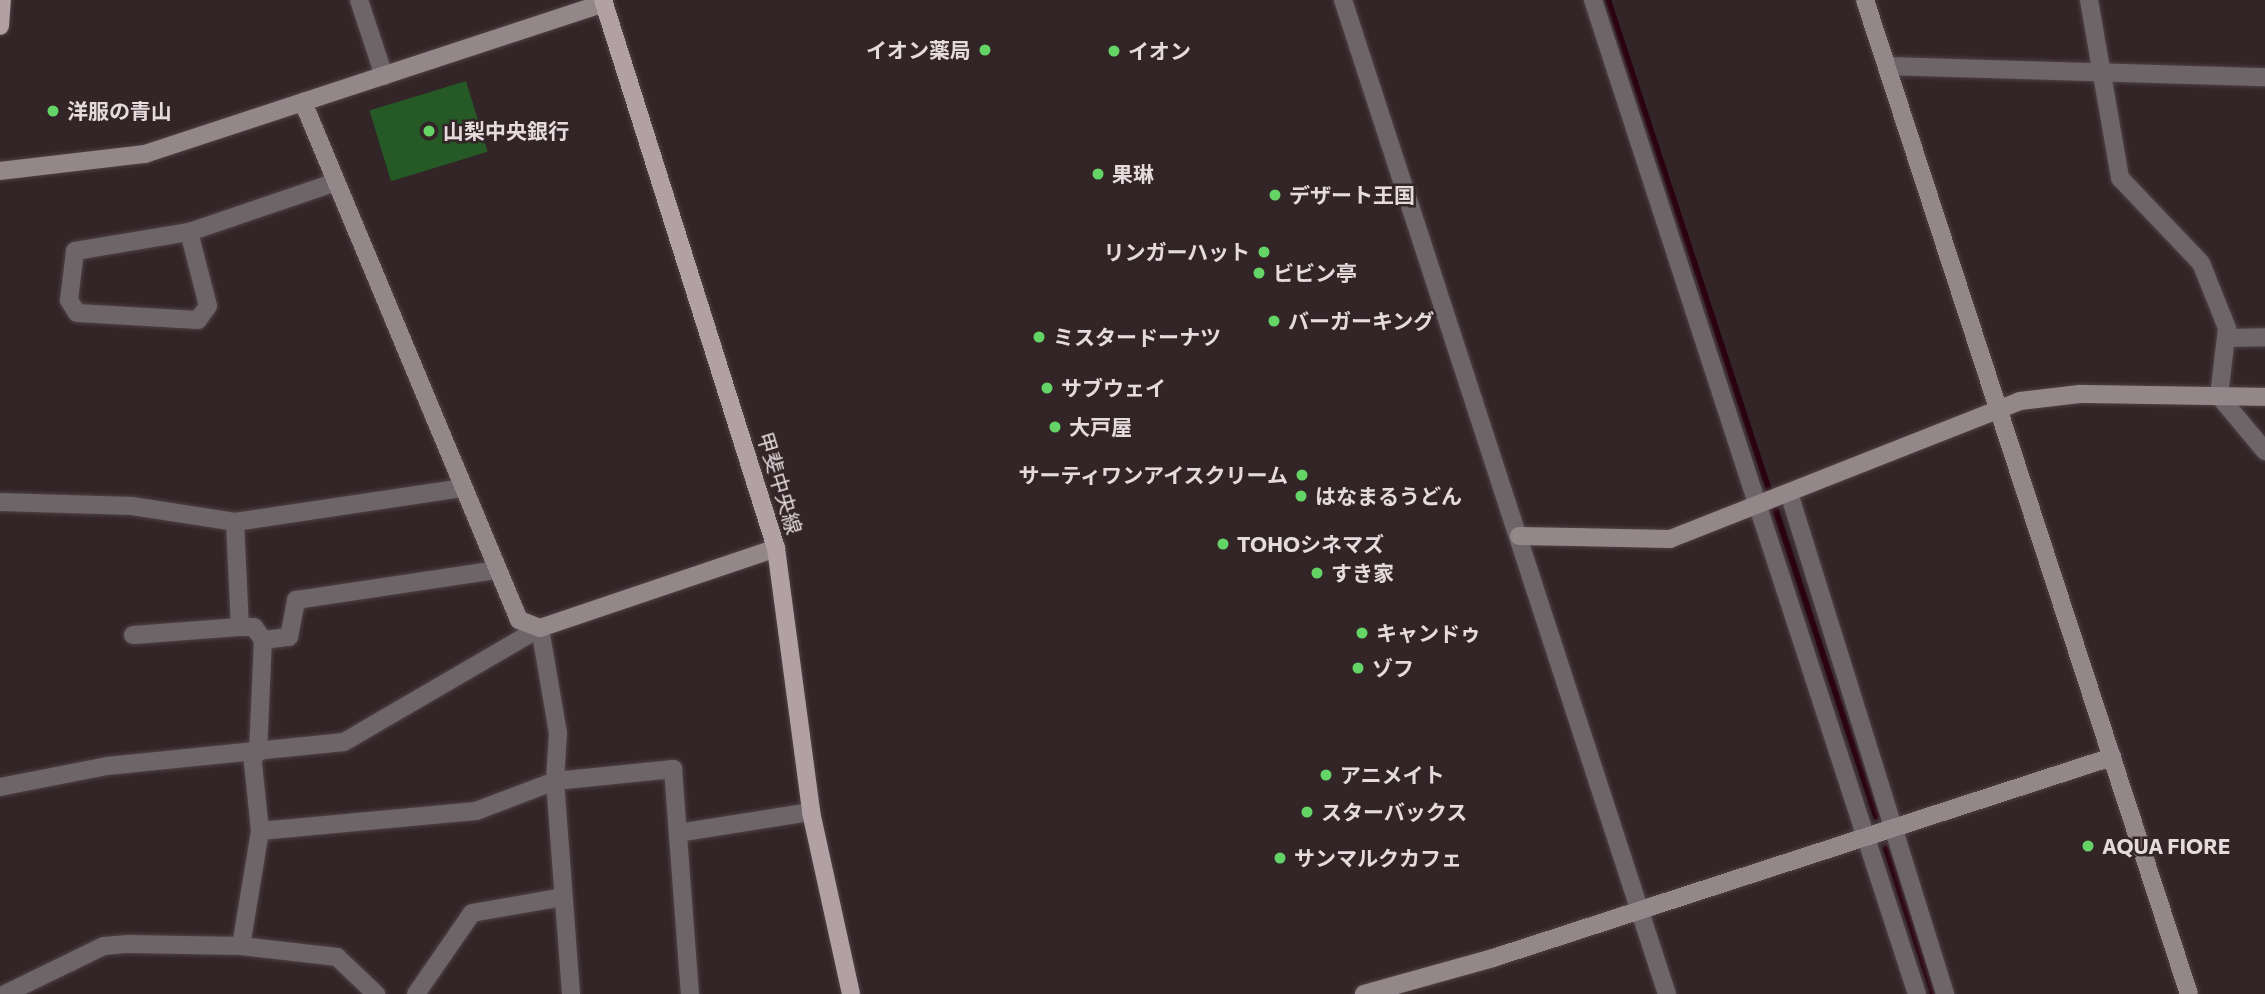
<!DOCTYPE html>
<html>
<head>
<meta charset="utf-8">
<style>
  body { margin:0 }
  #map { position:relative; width:2265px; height:994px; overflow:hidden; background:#322427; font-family:Commissioner,"Noto Sans JP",sans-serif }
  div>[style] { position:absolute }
  .stream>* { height:6px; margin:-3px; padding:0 3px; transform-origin:3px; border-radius:3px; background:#2a000f }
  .building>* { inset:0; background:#255926; transform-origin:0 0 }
  .roads { filter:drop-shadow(0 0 2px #4f4144) drop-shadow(0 0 2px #4f4144) }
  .street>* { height:18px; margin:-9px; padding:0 9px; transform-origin:9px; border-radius:9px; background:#6d6567 }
  .secondary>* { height:18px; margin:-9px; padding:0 9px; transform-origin:9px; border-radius:9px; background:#93878a }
  .primary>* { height:18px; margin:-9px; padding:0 9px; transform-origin:9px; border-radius:9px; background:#b1a1a5 }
  .dots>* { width:19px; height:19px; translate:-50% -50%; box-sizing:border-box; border:4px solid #322427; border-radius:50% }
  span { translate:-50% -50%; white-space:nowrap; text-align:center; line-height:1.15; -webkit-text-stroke:5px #322427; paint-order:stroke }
  .poi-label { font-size:21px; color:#e5dbdd; font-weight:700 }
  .right { translate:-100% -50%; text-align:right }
  .left { translate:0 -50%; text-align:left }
  .street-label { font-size:21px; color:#e5dbdd }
</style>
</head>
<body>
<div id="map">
  <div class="stream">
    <div style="left:1608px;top:0;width:859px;rotate:71.82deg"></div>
    <div style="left:1886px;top:849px;width:152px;rotate:72deg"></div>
  </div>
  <div class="building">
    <div style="left:466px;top:81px;width:74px;height:101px;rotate:73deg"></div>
  </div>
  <div class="roads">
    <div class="street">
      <div style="left:359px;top:0;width:80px;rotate:71.8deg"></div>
      <div style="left:1343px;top:0;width:1045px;rotate:71.95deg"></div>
      <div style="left:1593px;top:0;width:1045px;rotate:71.95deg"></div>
      <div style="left:2089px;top:0;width:181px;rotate:80.1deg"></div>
      <div style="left:2120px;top:178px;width:117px;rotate:46.4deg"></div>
      <div style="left:2201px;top:263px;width:70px;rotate:68.2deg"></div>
      <div style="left:2227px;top:328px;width:68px;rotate:96.7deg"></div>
      <div style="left:2219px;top:396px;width:72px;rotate:50.1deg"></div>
      <div style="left:1887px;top:66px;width:378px;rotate:1.7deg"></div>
      <div style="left:189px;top:232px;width:76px;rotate:75.6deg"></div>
      <div style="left:208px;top:306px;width:17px;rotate:126deg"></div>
      <div style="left:198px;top:320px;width:121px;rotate:-176.7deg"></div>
      <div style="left:77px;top:313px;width:15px;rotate:-122deg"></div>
      <div style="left:69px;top:300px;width:49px;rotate:-83deg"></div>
      <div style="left:75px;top:251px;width:116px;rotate:-9.5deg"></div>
      <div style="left:189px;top:232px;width:155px;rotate:-18.8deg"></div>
      <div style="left:2226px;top:338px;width:39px;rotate:-1deg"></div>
      <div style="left:1789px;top:493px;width:525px;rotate:72.7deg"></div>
      <div style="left:0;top:502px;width:132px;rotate:1.7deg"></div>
      <div style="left:132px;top:506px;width:104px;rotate:8.8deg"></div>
      <div style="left:235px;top:522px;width:231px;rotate:-8.5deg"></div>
      <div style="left:235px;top:522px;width:105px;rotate:87.3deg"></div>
      <div style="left:240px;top:627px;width:14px"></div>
      <div style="left:254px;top:627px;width:16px;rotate:55deg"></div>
      <div style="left:540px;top:628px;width:107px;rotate:80.3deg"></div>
      <div style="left:558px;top:733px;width:48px;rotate:93.6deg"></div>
      <div style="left:555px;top:781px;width:214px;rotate:85.7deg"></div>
      <div style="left:133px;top:635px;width:107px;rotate:-4.3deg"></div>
      <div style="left:258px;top:753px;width:113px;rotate:-87.5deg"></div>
      <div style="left:263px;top:640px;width:26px;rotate:-7deg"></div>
      <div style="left:289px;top:637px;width:38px;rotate:-79deg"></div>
      <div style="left:296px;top:600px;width:203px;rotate:-8.5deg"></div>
      <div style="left:0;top:787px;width:109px;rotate:-11.1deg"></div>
      <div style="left:107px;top:766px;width:238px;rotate:-5.8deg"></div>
      <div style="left:344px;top:742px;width:227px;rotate:-30.2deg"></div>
      <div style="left:260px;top:831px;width:217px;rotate:-5.3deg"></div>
      <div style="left:476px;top:811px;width:85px;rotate:-20.8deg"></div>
      <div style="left:555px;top:781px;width:119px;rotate:-5.8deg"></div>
      <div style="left:673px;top:769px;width:226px;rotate:85.7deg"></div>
      <div style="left:678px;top:833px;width:135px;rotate:-9deg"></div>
      <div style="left:241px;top:946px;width:117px;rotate:-80.6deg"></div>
      <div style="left:260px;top:831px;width:78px;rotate:-95.9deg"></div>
      <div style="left:5px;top:994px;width:110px;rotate:-25.9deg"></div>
      <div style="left:104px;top:946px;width:24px;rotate:-5deg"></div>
      <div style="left:128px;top:944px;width:113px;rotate:1deg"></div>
      <div style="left:241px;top:946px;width:97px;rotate:6.5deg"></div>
      <div style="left:337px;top:957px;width:54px;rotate:43.5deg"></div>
      <div style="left:416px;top:994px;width:98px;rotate:-55.3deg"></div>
      <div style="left:472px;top:913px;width:92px;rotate:-10deg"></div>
    </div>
    <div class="secondary">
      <div style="left:1865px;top:0;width:1045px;rotate:71.95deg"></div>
      <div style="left:303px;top:102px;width:561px;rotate:67.36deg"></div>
      <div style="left:519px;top:620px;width:22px;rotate:21deg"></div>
      <div style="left:540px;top:628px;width:249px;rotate:-18.7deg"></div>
      <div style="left:0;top:171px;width:146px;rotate:-6.7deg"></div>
      <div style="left:145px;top:154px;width:483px;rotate:-18.2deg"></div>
      <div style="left:1519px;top:536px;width:151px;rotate:1.1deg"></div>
      <div style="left:1670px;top:539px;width:376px;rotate:-21.5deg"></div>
      <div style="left:2020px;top:401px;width:60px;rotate:-6.7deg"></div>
      <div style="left:2080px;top:394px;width:185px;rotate:0.9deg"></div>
      <div style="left:1364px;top:994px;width:134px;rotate:-15.6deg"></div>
      <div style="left:1493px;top:958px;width:651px;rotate:-17.99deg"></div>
    </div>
    <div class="primary">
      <div style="left:603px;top:0;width:575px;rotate:72.48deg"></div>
      <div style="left:776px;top:548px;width:266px;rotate:82.4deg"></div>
      <div style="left:811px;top:812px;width:186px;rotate:77.6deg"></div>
      <div style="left:0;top:26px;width:26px;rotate:-86deg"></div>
    </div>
  </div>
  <div class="dots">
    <div style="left:985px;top:50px;background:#65d467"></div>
    <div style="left:1114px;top:51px;background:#65d467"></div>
    <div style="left:53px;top:111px;background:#65d467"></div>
    <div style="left:429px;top:131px;background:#65d467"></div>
    <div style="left:1098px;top:174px;background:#65d467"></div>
    <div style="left:1275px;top:195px;background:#65d467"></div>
    <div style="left:1264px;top:252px;background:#65d467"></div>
    <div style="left:1259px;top:273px;background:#65d467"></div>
    <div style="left:1274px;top:321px;background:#65d467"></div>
    <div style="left:1039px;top:337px;background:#65d467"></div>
    <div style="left:1047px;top:388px;background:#65d467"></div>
    <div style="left:1055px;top:427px;background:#65d467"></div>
    <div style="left:1302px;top:475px;background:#65d467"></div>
    <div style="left:1301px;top:496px;background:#65d467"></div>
    <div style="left:1223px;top:544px;background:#65d467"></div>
    <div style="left:1317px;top:573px;background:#65d467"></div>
    <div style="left:1362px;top:633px;background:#65d467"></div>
    <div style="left:1358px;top:668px;background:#65d467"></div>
    <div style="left:1326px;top:775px;background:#65d467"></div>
    <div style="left:1307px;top:812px;background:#65d467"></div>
    <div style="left:2088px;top:846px;background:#65d467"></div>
    <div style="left:1280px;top:858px;background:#65d467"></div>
  </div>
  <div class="poi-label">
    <span class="right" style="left:971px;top:50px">イオン薬局</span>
    <span class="left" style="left:1128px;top:51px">イオン</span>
    <span class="left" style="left:67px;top:111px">洋服の青山</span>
    <span class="left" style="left:443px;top:131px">山梨中央銀行</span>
    <span class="left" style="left:1112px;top:174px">果琳</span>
    <span class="left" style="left:1289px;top:195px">デザート王国</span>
    <span class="right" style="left:1250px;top:252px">リンガーハット</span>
    <span class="left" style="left:1273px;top:273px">ビビン亭</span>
    <span class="left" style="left:1288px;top:321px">バーガーキング</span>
    <span class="left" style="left:1053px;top:337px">ミスタードーナツ</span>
    <span class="left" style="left:1061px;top:388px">サブウェイ</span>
    <span class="left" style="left:1069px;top:427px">大戸屋</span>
    <span class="right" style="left:1288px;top:475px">サーティワンアイスクリーム</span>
    <span class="left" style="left:1315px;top:496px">はなまるうどん</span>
    <span class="left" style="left:1237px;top:544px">TOHOシネマズ</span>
    <span class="left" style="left:1331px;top:573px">すき家</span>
    <span class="left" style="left:1376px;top:633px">キャンドゥ</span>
    <span class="left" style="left:1372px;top:668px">ゾフ</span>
    <span class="left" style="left:1340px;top:775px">アニメイト</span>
    <span class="left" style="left:1321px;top:812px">スターバックス</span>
    <span class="left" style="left:2102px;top:846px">AQUA FIORE</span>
    <span class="left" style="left:1294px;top:858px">サンマルクカフェ</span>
  </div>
  <div class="street-label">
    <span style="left:780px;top:483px;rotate:73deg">甲斐中央線</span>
  </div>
</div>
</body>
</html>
